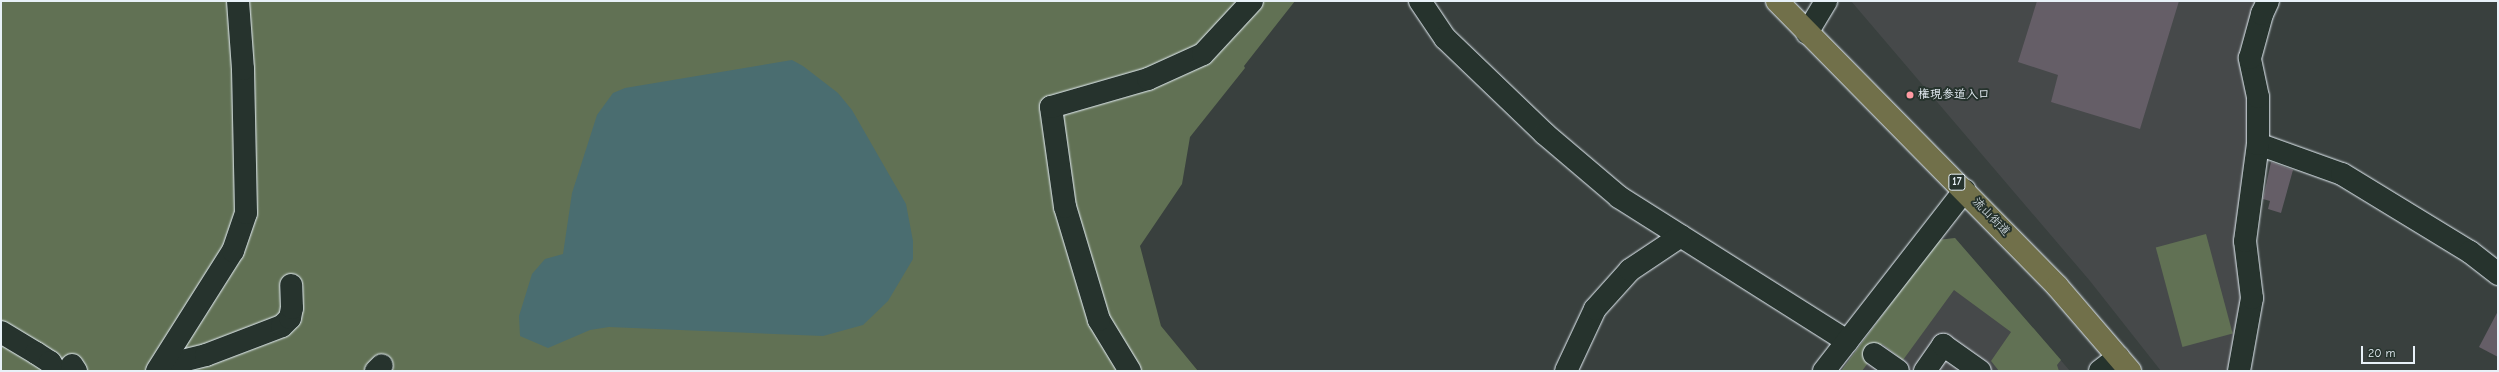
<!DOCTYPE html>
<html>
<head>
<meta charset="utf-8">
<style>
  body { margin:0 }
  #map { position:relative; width:2499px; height:372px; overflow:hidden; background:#39403e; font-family:"Comic Neue","Klee One",sans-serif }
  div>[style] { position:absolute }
  .built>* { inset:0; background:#46494a }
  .green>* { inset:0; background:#617154; transform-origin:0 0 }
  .water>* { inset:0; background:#4a6d70 }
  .building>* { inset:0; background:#655e67 }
  .roads { filter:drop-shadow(0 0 1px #e8f1f8) drop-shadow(0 0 1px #e8f1f8) }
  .minor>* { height:22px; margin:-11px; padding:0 11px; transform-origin:11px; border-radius:11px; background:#26332d }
  .major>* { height:22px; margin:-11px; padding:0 11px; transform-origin:11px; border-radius:11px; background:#71704a }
  .dots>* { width:11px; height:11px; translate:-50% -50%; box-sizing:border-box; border:2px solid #26332d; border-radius:50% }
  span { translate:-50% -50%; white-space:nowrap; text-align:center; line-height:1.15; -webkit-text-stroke:4px #26332d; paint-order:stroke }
  .shield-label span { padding:1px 3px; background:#26332d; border:1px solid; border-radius:3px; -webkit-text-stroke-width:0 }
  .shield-label { font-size:11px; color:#e8f1f8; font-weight:700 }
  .poi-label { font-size:12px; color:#e8f1f8; font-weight:700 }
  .left { translate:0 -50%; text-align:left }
  .street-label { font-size:12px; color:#e8f1f8 }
  .frame { position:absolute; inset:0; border:2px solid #e8f1f8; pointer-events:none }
  .scale { position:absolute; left:2361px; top:346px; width:54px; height:18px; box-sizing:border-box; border:2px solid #e8f1f8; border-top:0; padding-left:5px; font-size:12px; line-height:14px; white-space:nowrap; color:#e8f1f8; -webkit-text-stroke:3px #26332d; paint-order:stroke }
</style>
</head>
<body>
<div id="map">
  <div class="built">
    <div style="clip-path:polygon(1851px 1px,2268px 1px,2259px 31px,2248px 294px,2234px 371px,2161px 371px,2090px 281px)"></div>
    <div style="clip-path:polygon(1955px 238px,2070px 371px,1841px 371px,1938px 240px)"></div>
  </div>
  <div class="green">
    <div style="clip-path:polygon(1px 1px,1295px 1px,1244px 66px,1245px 68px,1190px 137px,1182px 184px,1140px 246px,1161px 326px,1198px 371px,1px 371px)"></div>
    <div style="left:2206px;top:234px;width:103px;height:52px;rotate:75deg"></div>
    <div style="clip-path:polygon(1955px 238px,2061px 360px,2057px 365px,2059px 371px,1999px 371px,1991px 361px,2011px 332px,1954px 290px,1903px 360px,1882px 344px,1862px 371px,1841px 371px,1938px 240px)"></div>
  </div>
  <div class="water">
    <div style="clip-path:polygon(792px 60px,803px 66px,838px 93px,852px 110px,906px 204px,913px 241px,913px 259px,888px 301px,863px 325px,823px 336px,609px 327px,590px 330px,548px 348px,520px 336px,519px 316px,532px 274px,545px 259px,563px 254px,572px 193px,597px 115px,613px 93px,625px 88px)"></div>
  </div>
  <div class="building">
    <div style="clip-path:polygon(2037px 1px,2179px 1px,2140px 129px,2051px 102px,2058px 75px,2018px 62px)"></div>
    <div style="clip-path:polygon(2271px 162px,2293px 170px,2281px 213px,2268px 209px,2270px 201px,2263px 199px)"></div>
    <div style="clip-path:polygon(2498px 311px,2498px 357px,2479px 347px)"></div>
  </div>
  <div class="roads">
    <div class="minor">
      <div style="left:1420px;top:1px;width:45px;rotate:56deg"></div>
      <div style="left:1445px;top:38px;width:139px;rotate:43.8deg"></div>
      <div style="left:1545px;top:134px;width:97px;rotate:40.4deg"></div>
      <div style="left:1619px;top:197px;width:270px;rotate:32.3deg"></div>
      <div style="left:1807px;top:33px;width:37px;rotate:-59deg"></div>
      <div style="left:2258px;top:144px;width:89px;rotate:19.7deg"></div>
      <div style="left:2342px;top:174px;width:150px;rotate:31.4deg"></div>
      <div style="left:2470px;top:252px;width:36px;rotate:38deg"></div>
      <div style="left:1px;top:332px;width:41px;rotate:31deg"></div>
      <div style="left:36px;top:353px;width:17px;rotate:33deg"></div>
      <div style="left:50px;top:362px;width:11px;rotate:56deg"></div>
      <div style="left:1874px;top:354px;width:29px;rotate:35deg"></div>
      <div style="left:72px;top:365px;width:7px;rotate:56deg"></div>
      <div style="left:162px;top:366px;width:45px;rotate:-14deg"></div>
      <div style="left:206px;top:355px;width:81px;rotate:-20.9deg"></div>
      <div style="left:282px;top:326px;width:11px;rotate:-45deg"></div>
      <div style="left:290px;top:318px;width:10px;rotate:-79deg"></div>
      <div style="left:292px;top:308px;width:23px;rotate:-92deg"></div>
      <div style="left:157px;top:371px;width:142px;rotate:-57.7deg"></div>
      <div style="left:233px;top:251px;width:40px;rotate:-71.1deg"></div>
      <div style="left:246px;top:213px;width:144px;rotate:-91.2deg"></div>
      <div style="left:243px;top:69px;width:68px;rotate:-94.2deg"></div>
      <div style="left:376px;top:371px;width:8px;rotate:-45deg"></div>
      <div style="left:1130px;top:371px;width:60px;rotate:-121.3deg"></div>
      <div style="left:1099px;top:320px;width:118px;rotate:-106.7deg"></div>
      <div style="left:1065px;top:207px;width:101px;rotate:-98deg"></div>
      <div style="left:1051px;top:107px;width:101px;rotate:-16.1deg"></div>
      <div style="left:1148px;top:79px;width:60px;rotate:-24.4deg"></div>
      <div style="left:1203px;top:54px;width:72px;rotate:-47.2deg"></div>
      <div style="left:1566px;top:371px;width:68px;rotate:-64.9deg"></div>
      <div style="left:1595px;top:309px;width:52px;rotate:-48.1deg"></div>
      <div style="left:1630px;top:270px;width:61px;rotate:-33.7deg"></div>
      <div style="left:1824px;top:371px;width:229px;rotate:-52.1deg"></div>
      <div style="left:1925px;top:371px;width:32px;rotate:-55deg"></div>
      <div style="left:1943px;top:345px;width:45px;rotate:35.1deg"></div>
      <div style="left:2100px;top:371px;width:23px;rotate:-38deg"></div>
      <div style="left:2239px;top:371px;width:74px;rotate:-79.9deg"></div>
      <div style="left:2252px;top:298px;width:57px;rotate:-97deg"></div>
      <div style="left:2245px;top:241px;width:98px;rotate:-82.4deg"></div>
      <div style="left:2258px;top:144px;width:47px;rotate:-90deg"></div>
      <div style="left:2258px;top:97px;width:40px;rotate:-102deg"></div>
      <div style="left:2250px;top:58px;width:46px;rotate:-74.7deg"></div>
      <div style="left:2262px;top:14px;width:14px;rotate:-65deg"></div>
    </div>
    <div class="major">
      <div style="left:1777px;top:1px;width:400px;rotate:45.5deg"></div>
      <div style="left:2057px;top:286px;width:112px;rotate:49.3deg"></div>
    </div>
  </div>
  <div class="dots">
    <div style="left:1910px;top:95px;background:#ff9aa2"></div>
  </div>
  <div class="shield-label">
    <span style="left:1957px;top:182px">17</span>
  </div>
  <div class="poi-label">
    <span class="left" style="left:1918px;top:95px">権現参道入口</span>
  </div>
  <div class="street-label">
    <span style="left:1991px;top:217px;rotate:46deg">流山街道</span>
  </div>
  <div class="frame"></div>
  <div class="scale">20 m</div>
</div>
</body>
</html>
